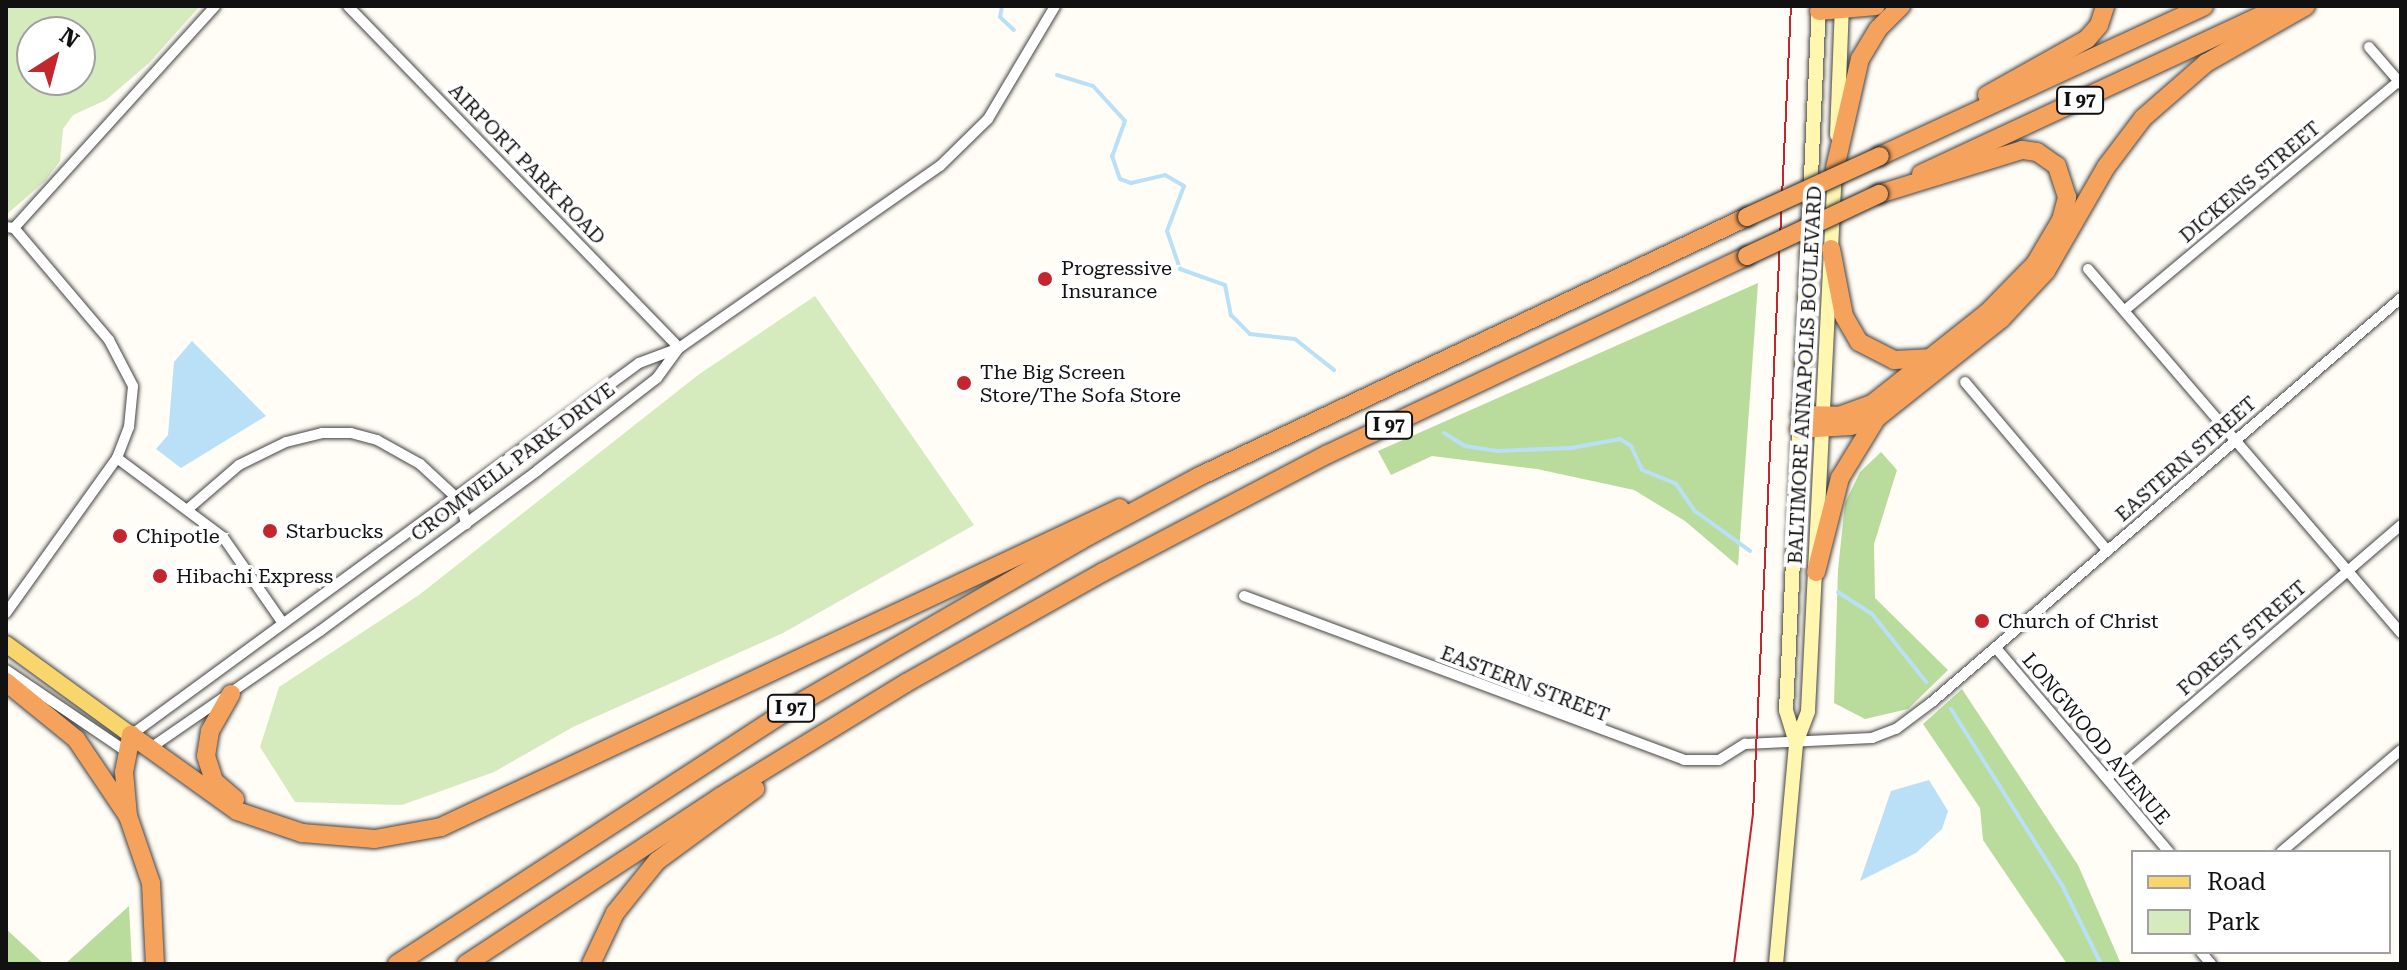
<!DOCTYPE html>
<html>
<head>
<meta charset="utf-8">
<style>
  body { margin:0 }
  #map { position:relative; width:2407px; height:970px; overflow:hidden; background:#fffdf5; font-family:"Roboto Serif",serif }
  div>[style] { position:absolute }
  .green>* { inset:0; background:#d5ebbd }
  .forest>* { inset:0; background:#b9dc9c }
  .water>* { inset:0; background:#b9e0f7 }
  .stream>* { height:4px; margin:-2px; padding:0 2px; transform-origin:2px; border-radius:2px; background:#b9e0f7 }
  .roads { filter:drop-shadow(0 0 2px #444) drop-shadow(0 0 2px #444) }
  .minor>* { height:10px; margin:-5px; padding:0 5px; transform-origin:5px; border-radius:5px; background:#fff }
  .secondary>* { height:14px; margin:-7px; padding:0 7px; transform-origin:7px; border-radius:7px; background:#fff6b0 }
  .primary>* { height:16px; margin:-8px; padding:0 8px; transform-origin:8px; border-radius:8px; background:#f9d66b }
  .motorway>* { height:18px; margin:-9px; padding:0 9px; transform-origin:9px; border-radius:9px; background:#f5a25d }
  .tram>* { height:2px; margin:-1px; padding:0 1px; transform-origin:1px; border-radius:1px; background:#c4262e }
  .bridges { filter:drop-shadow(0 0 2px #222) drop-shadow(0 0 2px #222) }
  .motorway-bridge>* { height:18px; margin:-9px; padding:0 9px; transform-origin:9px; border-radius:9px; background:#f5a25d }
  .dots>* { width:22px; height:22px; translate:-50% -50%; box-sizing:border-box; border:4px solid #fff; border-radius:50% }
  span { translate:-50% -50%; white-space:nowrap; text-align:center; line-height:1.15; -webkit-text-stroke:8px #fff; paint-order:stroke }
  .shield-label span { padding:2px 6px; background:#fff; border:2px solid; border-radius:6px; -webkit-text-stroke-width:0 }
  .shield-label { font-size:18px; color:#111; font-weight:700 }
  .street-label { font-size:20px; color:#111 }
  .poi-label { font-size:20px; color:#111 }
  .left { translate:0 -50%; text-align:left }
  .frame { position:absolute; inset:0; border:8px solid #111; pointer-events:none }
  .legend { position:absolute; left:2131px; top:850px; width:260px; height:104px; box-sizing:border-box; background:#fff; border:2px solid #a0a0a0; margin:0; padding:10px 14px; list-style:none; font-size:24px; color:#111 }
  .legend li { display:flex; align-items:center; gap:16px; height:40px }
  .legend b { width:40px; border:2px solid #a0a0a0 }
  .north { position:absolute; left:16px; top:16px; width:80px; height:80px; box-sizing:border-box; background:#fff; border:2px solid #a0a0a0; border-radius:50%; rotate:36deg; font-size:22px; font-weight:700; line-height:32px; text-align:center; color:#111 }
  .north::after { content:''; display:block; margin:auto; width:28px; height:36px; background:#c4262e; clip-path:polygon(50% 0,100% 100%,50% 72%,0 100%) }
</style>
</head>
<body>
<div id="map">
  <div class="green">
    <div style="clip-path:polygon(evenodd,6px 6px,200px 6px,149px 63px,106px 100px,73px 115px,63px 129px,60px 161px,45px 181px,6px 215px,6px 6px,32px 32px,80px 32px,80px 80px,32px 80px,32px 32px)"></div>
    <div style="clip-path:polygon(815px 296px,974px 525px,783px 633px,573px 727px,494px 772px,402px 805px,295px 802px,260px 747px,279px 687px,419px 595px,698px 375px)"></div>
  </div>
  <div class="forest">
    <div style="clip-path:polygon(1758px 283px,1738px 566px,1685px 521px,1634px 490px,1537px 469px,1432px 456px,1391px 475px,1378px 451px)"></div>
    <div style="clip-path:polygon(1881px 452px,1897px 470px,1874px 544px,1875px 598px,1948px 670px,1908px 709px,1865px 719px,1834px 703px,1838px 570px,1845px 503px,1860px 472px)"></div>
    <div style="clip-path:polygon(1962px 689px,2078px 865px,2121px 964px,2067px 964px,1983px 840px,1980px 808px,1923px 724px)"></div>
    <div style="clip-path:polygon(129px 906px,132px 964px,65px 964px)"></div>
    <div style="clip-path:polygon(6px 929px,44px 964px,6px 964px)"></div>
  </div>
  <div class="water">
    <div style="clip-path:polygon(192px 341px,266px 416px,181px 468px,156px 449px,168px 435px,174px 362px)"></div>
    <div style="clip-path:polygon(1929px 780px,1948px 811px,1942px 829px,1916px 853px,1860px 881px,1891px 791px)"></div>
  </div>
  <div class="stream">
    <div style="left:1002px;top:6px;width:11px;rotate:100deg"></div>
    <div style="left:1000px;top:17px;width:19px;rotate:43deg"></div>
    <div style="left:1057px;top:75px;width:38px;rotate:17deg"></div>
    <div style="left:1093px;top:86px;width:47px;rotate:47.6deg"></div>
    <div style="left:1125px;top:121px;width:37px;rotate:110deg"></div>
    <div style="left:1112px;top:156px;width:24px;rotate:71deg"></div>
    <div style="left:1120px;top:179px;width:12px;rotate:20deg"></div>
    <div style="left:1131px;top:183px;width:35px;rotate:-13deg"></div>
    <div style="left:1165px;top:175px;width:22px;rotate:30deg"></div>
    <div style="left:1184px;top:186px;width:48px;rotate:110.7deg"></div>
    <div style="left:1167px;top:231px;width:40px;rotate:71.1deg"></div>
    <div style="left:1180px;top:269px;width:48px;rotate:19.6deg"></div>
    <div style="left:1225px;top:285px;width:31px;rotate:79deg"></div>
    <div style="left:1231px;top:315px;width:27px;rotate:45deg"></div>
    <div style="left:1250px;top:334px;width:45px;rotate:6.3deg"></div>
    <div style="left:1295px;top:339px;width:50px;rotate:38.5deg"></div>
    <div style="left:1444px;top:433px;width:25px;rotate:32deg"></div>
    <div style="left:1465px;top:446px;width:31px;rotate:9deg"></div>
    <div style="left:1496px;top:451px;width:75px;rotate:-2.3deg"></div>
    <div style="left:1571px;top:448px;width:50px;rotate:-10.4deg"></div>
    <div style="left:1620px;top:439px;width:13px;rotate:32deg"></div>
    <div style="left:1631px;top:446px;width:26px;rotate:65deg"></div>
    <div style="left:1642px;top:470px;width:37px;rotate:22deg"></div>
    <div style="left:1676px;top:484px;width:33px;rotate:55deg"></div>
    <div style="left:1695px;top:511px;width:68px;rotate:36deg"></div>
    <div style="left:1838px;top:592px;width:40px;rotate:32.9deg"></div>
    <div style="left:1872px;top:614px;width:87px;rotate:51.5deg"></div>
    <div style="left:1951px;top:709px;width:208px;rotate:57.8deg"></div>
    <div style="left:2062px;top:885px;width:88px;rotate:63.7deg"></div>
  </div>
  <div class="roads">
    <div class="minor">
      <div style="left:348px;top:6px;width:476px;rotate:45.9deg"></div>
      <div style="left:2369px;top:47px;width:49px;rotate:49.1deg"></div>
      <div style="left:6px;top:227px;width:8px;rotate:7deg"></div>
      <div style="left:14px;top:228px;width:299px;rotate:-47.8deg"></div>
      <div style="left:2088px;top:269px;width:480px;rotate:49.3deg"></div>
      <div style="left:2125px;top:310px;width:357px;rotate:-39.9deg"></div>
      <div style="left:1965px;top:382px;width:221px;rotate:49.8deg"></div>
      <div style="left:117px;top:458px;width:132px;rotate:36.7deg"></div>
      <div style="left:223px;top:537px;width:103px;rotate:55.2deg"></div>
      <div style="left:188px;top:509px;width:67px;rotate:-40.8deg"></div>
      <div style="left:239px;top:465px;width:52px;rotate:-26.1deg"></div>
      <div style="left:286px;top:442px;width:37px;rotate:-14deg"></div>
      <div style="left:322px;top:433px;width:29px"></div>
      <div style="left:351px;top:433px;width:27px;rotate:15deg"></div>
      <div style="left:377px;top:440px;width:49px;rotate:29.2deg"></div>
      <div style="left:420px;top:464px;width:54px;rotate:42.8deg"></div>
      <div style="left:460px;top:501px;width:24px;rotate:75deg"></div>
      <div style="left:1244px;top:596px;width:470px;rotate:20.4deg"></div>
      <div style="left:1684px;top:760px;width:35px"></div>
      <div style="left:1719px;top:760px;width:31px;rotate:-32deg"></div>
      <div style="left:1745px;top:744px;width:127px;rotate:-2.7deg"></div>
      <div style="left:1872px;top:738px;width:26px;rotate:-21deg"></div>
      <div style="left:1896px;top:729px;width:45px;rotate:-36.9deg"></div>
      <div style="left:1932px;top:702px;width:619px;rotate:-40.74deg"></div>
      <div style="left:6px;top:613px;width:191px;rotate:-54.4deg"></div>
      <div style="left:117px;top:458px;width:33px;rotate:-69deg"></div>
      <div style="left:129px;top:427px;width:41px;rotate:-84.4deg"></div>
      <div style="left:133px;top:386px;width:52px;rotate:-117.6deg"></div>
      <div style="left:109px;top:340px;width:147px;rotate:-130.3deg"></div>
      <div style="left:1996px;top:648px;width:267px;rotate:49.7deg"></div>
      <div style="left:6px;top:670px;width:150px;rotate:34.1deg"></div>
      <div style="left:131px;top:735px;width:630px;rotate:-36.21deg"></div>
      <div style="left:639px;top:363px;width:43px;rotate:-20.6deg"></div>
      <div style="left:679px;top:348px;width:318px;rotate:-34.9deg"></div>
      <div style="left:940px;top:166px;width:67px;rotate:-44.4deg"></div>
      <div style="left:988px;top:119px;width:131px;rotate:-59.3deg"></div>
      <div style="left:149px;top:749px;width:208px;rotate:-34.6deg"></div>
      <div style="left:320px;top:631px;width:271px;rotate:-36.4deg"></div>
      <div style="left:538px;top:470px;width:150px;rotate:-37.7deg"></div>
      <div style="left:657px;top:378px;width:34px;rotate:-54deg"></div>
      <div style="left:2107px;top:778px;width:388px;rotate:-40.7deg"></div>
      <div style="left:2281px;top:852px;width:157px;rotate:-40.4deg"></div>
      <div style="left:2201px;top:952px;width:16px;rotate:50deg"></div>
    </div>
    <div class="secondary">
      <div style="left:1837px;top:135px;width:129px;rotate:-87.8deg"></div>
      <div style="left:1796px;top:743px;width:34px;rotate:-107deg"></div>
      <div style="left:1786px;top:710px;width:705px;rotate:-87.32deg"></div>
      <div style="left:1776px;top:964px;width:222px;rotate:-84.8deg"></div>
      <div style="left:1796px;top:743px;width:34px;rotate:-69deg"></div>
      <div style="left:1808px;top:711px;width:544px;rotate:-87.15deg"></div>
    </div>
    <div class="primary">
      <div style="left:6px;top:644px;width:155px;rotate:36.1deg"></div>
    </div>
    <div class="motorway">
      <div style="left:1819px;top:11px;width:57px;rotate:-5deg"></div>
      <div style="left:1987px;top:95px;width:115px;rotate:-29.2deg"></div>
      <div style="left:2087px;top:39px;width:18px;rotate:-49deg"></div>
      <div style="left:2099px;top:25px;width:20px;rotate:-72deg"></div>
      <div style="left:1880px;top:156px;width:357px;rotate:-24.8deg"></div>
      <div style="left:1835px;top:168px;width:112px;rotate:-77.1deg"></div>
      <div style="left:1860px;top:59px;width:35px;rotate:-59deg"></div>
      <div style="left:1878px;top:29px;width:33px;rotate:-45deg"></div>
      <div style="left:1921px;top:174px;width:398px;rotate:-25deg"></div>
      <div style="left:1831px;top:249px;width:68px;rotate:79deg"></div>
      <div style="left:1844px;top:316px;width:30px;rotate:60deg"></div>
      <div style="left:1859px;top:342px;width:39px;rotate:27deg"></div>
      <div style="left:1894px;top:360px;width:35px;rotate:-3deg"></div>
      <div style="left:1800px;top:415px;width:39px;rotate:1deg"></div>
      <div style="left:1839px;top:416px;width:35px;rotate:-20deg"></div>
      <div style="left:1872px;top:404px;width:148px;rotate:-38.4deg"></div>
      <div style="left:1988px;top:312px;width:67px;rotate:-45.6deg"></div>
      <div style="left:2035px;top:264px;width:51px;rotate:-59.4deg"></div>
      <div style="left:2061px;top:220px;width:24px;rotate:-75deg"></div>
      <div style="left:2067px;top:197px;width:33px;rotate:-108deg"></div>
      <div style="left:2057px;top:166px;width:24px;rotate:-145deg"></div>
      <div style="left:2037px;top:152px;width:15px;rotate:-172deg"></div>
      <div style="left:2022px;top:150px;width:150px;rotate:162.9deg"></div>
      <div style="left:1799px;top:429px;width:52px;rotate:-3.3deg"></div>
      <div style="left:1851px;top:426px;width:28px;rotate:-18deg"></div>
      <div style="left:1878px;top:417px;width:157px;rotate:-38.5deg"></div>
      <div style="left:2001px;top:319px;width:66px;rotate:-46.8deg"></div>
      <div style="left:2046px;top:271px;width:120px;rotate:-60deg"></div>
      <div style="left:2106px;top:167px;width:61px;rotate:-52.9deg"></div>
      <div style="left:2143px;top:118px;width:84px;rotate:-41.1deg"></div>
      <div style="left:2206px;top:63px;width:115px;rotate:-29.7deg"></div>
      <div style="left:1816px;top:572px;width:97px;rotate:-75.7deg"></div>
      <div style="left:1840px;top:478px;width:69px;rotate:-58.6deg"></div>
      <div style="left:6px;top:682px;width:90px;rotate:39.2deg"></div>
      <div style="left:76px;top:739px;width:93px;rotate:56deg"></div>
      <div style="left:128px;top:816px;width:71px;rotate:71.1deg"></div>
      <div style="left:151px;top:883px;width:81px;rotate:87.2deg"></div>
      <div style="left:231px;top:694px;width:43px;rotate:119.6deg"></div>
      <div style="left:210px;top:731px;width:25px;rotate:99deg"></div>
      <div style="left:206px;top:756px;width:26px;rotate:72deg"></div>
      <div style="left:214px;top:781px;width:28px;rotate:41deg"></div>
      <div style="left:128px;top:816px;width:44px;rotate:-95.2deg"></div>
      <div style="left:124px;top:772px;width:38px;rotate:-79deg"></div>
      <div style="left:131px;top:735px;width:130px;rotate:35.6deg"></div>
      <div style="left:237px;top:811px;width:69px;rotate:18.7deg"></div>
      <div style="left:302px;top:833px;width:73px;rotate:4.7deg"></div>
      <div style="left:375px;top:839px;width:67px;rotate:-10.3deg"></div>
      <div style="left:441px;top:827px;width:750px;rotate:-25.16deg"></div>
      <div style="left:397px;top:964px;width:473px;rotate:-33deg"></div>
      <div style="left:794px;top:706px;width:332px;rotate:-30deg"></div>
      <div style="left:1081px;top:540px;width:135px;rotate:-28.3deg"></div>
      <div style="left:1200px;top:476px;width:605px;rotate:-25.34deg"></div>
      <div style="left:466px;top:964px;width:304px;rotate:-33.3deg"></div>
      <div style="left:720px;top:797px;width:218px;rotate:-31.5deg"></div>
      <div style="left:906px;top:683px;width:226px;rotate:-29.4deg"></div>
      <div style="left:1103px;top:572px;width:254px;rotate:-27.7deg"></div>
      <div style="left:1328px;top:454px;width:463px;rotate:-25.3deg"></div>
      <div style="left:591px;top:964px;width:56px;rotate:-64.8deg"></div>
      <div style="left:615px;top:913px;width:67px;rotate:-51.1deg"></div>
      <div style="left:657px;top:861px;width:122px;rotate:-36.3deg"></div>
    </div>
  </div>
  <div class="tram">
    <div style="left:1734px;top:964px;width:151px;rotate:-82.8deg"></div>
    <div style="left:1753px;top:814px;width:809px;rotate:-87.31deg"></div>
  </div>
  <div class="bridges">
    <div class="motorway-bridge">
      <div style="left:1747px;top:217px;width:146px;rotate:-24.6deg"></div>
      <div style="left:1747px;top:256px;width:146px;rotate:-25.2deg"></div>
    </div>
  </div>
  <div class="dots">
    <div style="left:1045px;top:279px;background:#c4262e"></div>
    <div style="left:964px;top:383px;background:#c4262e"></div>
    <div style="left:270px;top:531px;background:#c4262e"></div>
    <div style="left:120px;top:536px;background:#c4262e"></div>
    <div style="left:160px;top:576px;background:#c4262e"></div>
    <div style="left:1982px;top:621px;background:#c4262e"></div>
  </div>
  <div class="shield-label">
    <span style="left:2080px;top:100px">I 97</span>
    <span style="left:1389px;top:425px">I 97</span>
    <span style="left:791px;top:708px">I 97</span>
  </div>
  <div class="street-label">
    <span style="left:527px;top:164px;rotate:46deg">AIRPORT PARK ROAD</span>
    <span style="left:2250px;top:182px;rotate:-40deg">DICKENS STREET</span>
    <span style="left:1805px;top:375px;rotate:-87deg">BALTIMORE ANNAPOLIS BOULEVARD</span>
    <span style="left:2186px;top:459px;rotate:-41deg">EASTERN STREET</span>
    <span style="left:513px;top:462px;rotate:-37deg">CROMWELL PARK DRIVE</span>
    <span style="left:2242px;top:638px;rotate:-41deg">FOREST STREET</span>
    <span style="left:1525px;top:684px;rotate:21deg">EASTERN STREET</span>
    <span style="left:2096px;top:739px;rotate:50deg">LONGWOOD AVENUE</span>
  </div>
  <div class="poi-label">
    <span class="left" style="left:1061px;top:280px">Progressive<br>Insurance</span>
    <span class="left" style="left:980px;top:384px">The Big Screen<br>Store/The Sofa Store</span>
    <span class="left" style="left:286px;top:531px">Starbucks</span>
    <span class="left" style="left:136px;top:536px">Chipotle</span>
    <span class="left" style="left:176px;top:576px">Hibachi Express</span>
    <span class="left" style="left:1998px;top:621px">Church of Christ</span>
  </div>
  <div class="frame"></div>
  <ul class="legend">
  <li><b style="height:10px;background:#f9d66b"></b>Road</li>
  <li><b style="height:22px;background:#d5ebbd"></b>Park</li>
  </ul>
  <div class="north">N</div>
</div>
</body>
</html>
